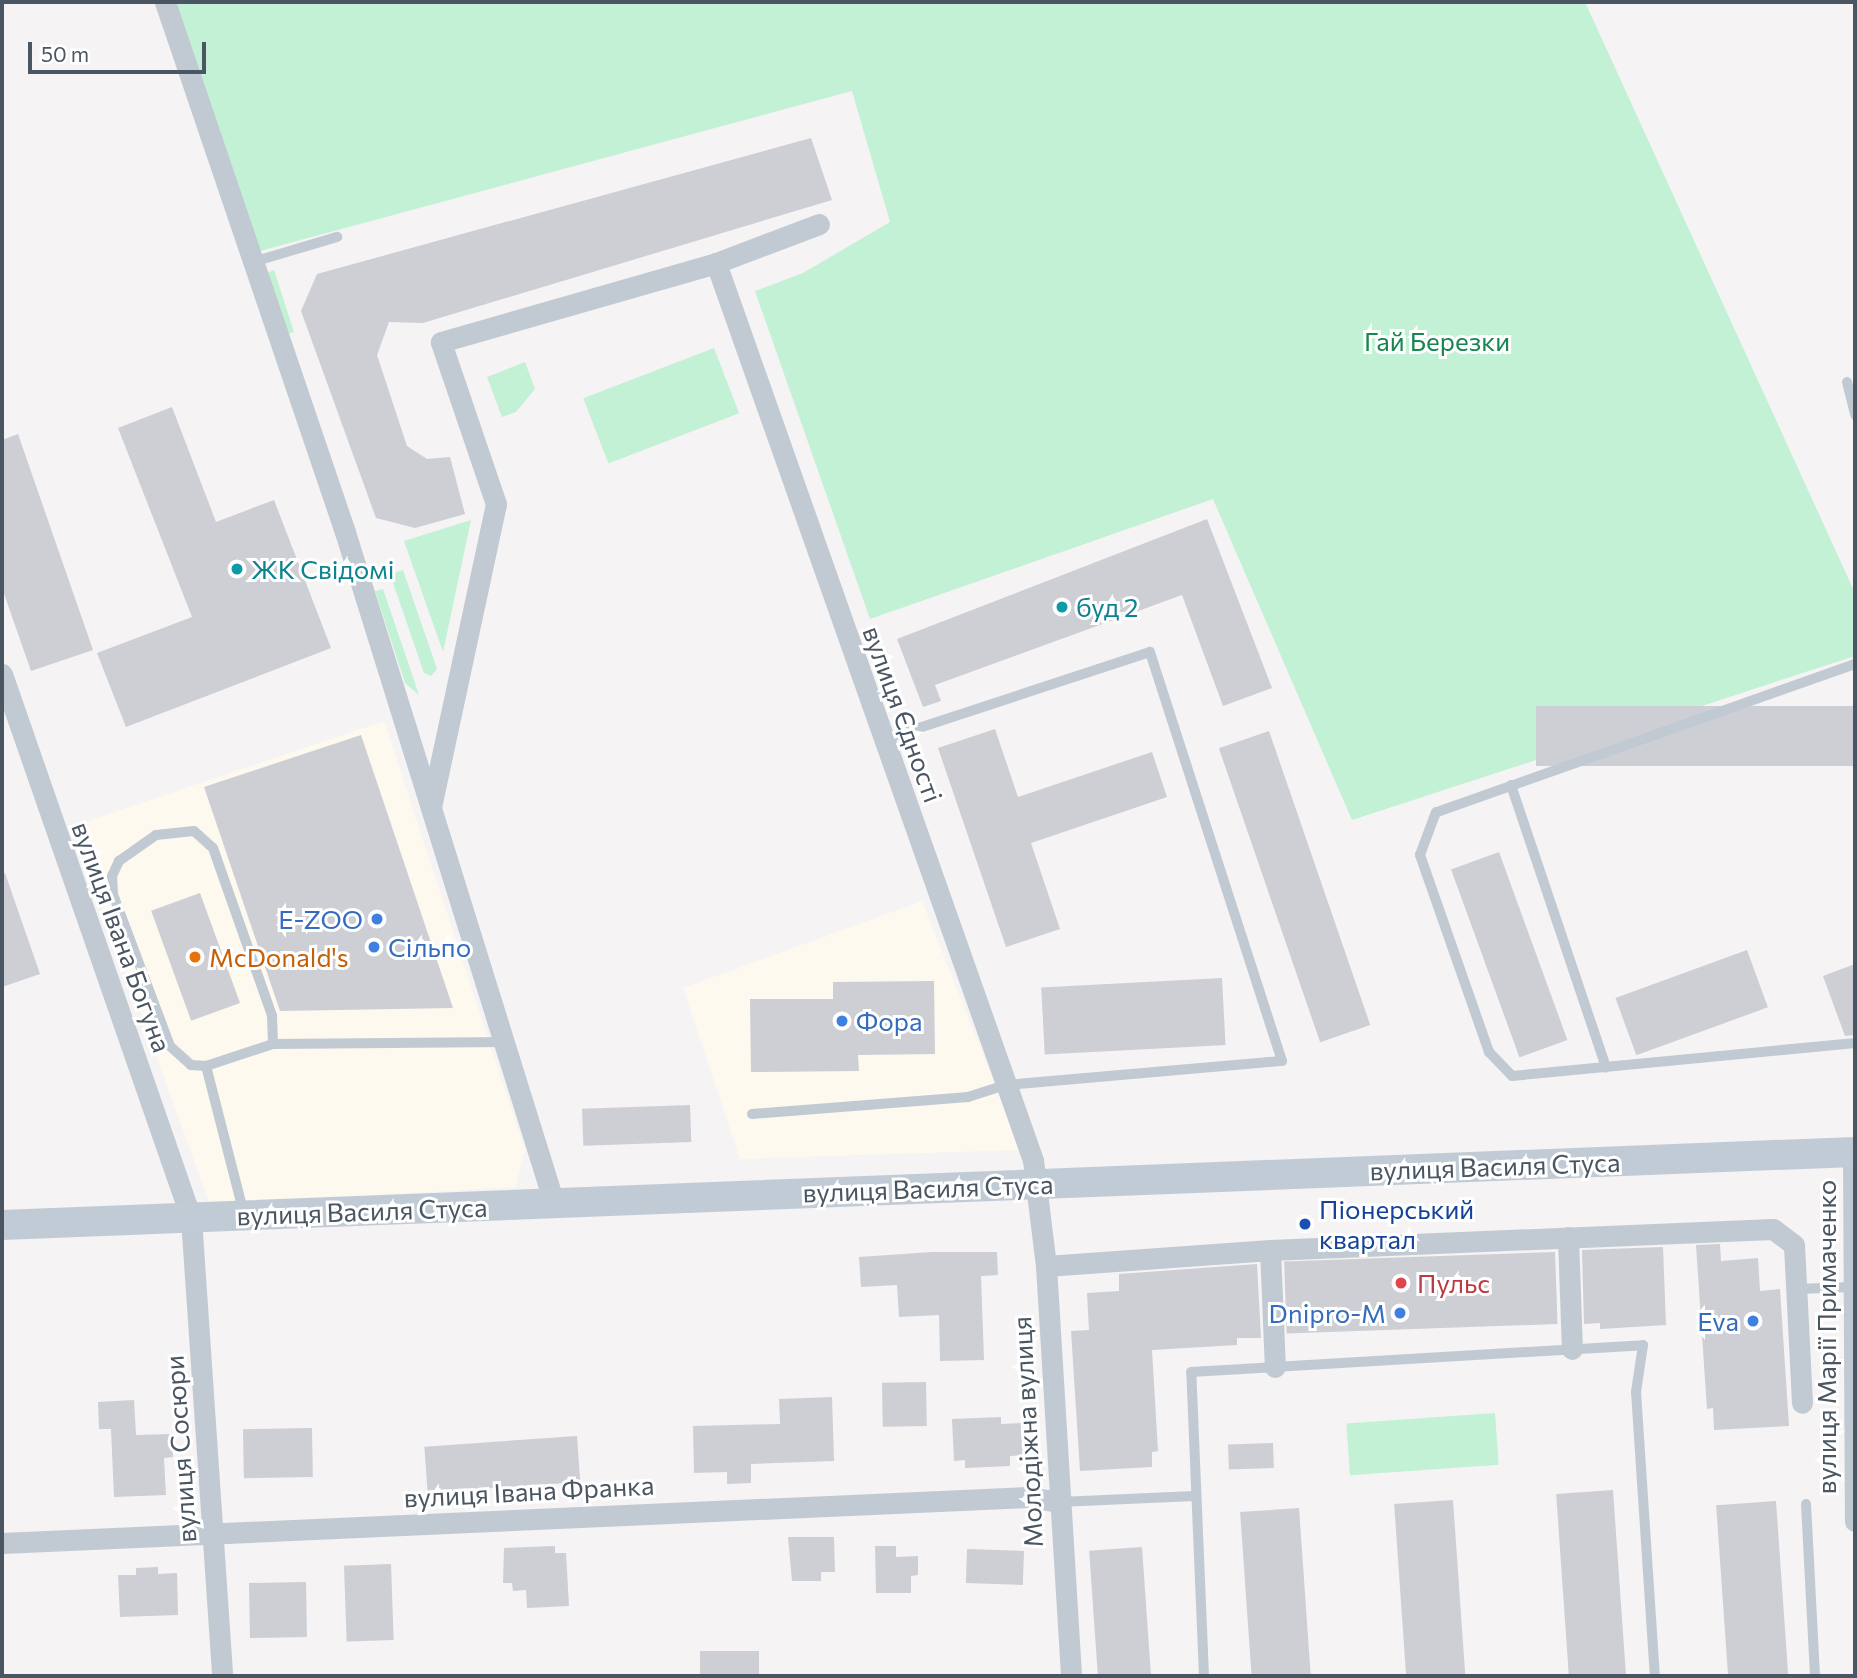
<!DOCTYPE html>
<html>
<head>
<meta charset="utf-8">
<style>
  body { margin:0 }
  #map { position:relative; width:1857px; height:1678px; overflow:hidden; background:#f5f3f3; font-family:Commissioner,sans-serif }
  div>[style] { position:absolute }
  .commercial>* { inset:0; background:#fdf9ef }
  .green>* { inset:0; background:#c3f1d5; transform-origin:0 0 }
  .building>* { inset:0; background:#cdcfd5; transform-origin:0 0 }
  .service>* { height:10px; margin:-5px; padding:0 5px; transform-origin:5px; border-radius:5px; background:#c1cad2 }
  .minor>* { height:21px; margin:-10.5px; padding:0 10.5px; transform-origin:10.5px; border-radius:10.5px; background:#c1cad2 }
  .secondary>* { height:30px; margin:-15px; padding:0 15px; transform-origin:15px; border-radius:15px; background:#c1cbd6 }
  .dots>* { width:19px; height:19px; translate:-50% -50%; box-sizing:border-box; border:4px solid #fff; border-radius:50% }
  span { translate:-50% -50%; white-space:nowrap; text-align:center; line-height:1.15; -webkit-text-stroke:6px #fff; paint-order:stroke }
  .park-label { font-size:26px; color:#17864f }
  .culture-label { font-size:26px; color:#0d838f }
  .left { translate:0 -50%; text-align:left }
  .street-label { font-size:26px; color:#4a5661 }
  .shop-label { font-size:26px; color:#366cbe }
  .right { translate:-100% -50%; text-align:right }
  .food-label { font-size:26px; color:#c56008 }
  .transit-label { font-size:26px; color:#164399 }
  .health-label { font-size:26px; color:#be3a42 }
  .frame { position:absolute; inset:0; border:4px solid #4a5661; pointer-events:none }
  .scale { position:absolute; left:28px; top:42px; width:178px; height:32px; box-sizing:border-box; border:4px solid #4a5661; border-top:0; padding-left:9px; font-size:21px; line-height:24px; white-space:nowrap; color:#4a5661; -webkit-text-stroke:5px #fff; paint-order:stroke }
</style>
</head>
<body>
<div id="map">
  <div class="commercial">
    <div style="clip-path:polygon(384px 721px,525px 1151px,515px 1187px,210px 1205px,73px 826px)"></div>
    <div style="clip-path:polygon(922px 901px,1021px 1150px,740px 1159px,683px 988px)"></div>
  </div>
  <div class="green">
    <div style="clip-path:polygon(173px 2px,1585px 2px,1855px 593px,1855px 656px,1352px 820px,1213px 499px,870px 619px,755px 291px,803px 273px,890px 222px,852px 91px,260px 251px)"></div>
    <div style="clip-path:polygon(274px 270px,294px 332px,288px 334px,267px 273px)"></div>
    <div style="left:714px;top:348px;width:70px;height:140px;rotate:69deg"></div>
    <div style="clip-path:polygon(525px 362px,535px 389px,516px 412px,502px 417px,487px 377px)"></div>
    <div style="clip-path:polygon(471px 520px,443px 652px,404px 541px)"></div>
    <div style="clip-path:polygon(403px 570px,437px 669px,431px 676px,424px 673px,390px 574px)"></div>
    <div style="clip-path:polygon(383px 589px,419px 695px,405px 683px,375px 591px)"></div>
    <div style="left:1495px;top:1413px;width:52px;height:149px;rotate:86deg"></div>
  </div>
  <div class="building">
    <div style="clip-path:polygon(811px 138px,832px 200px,423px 323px,389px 322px,377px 355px,407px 446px,427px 459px,450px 457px,465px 514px,415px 528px,376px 518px,301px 311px,317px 274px)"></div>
    <div style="clip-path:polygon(172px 407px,216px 522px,274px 500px,331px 648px,126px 727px,97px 653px,192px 617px,118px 428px)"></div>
    <div style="clip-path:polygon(18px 434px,93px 650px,31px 671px,2px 588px,2px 440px)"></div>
    <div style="clip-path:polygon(1207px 519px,1272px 688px,1223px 706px,1182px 595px,935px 685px,941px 701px,923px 707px,897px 639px)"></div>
    <div style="left:1855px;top:706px;width:60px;height:319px;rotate:90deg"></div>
    <div style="clip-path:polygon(995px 729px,1018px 797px,1152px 752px,1167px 797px,1031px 843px,1060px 929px,1006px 947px,938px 748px)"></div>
    <div style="left:1269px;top:731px;width:311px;height:53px;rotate:71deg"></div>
    <div style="clip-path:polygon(361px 735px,453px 1008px,280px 1011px,204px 787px)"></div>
    <div style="left:1499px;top:852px;width:200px;height:51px;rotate:70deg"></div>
    <div style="clip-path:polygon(5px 873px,40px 974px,2px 987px,2px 874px)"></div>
    <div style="left:200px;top:893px;width:117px;height:52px;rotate:70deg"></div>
    <div style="left:1747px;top:950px;width:61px;height:140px;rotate:70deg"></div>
    <div style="clip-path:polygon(1855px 964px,1855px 1035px,1845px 1036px,1823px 976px)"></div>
    <div style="left:1222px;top:978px;width:67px;height:181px;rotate:87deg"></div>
    <div style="clip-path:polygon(934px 981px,935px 1054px,858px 1055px,859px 1071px,751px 1072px,750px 999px,833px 999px,833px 982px)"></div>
    <div style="left:690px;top:1105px;width:37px;height:108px;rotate:88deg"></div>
    <div style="clip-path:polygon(1720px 1244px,1721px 1261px,1758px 1258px,1760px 1291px,1780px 1289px,1789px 1426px,1714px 1430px,1713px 1408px,1707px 1409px,1696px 1245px)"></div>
    <div style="clip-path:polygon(1663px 1247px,1666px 1325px,1600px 1329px,1600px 1323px,1584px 1324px,1582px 1250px)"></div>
    <div style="clip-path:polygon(932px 1252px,997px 1252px,998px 1275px,981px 1276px,984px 1360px,940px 1361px,939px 1315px,899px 1317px,897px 1285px,861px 1287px,859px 1257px)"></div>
    <div style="left:1555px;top:1252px;width:72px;height:271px;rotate:88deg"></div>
    <div style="clip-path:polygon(1257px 1264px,1261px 1338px,1237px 1338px,1237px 1345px,1152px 1350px,1158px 1451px,1152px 1452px,1152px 1467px,1080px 1471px,1071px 1331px,1089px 1330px,1087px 1293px,1119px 1291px,1119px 1274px)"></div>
    <div style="left:926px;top:1382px;width:44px;height:44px;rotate:89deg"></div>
    <div style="clip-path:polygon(832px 1397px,834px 1461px,751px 1464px,751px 1483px,727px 1484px,727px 1472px,694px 1473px,693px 1426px,780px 1424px,779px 1399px)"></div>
    <div style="clip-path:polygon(134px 1400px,136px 1435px,172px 1434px,173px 1457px,164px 1458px,166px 1495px,114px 1497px,111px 1429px,99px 1429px,98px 1402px)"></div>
    <div style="clip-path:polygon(1001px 1417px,1001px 1424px,1022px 1423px,1024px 1455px,1010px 1456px,1010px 1466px,965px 1468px,965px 1460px,954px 1461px,952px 1419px)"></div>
    <div style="left:312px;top:1428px;width:49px;height:69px;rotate:89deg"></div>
    <div style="left:577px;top:1436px;width:46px;height:153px;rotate:86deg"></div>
    <div style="left:1273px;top:1443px;width:25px;height:45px;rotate:88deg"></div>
    <div style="left:1613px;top:1490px;width:187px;height:57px;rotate:86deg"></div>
    <div style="left:1453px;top:1500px;width:176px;height:59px;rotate:86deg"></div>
    <div style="left:1776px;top:1501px;width:175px;height:60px;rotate:86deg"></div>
    <div style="left:1299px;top:1508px;width:168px;height:59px;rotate:86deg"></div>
    <div style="clip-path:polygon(788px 1537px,834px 1537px,835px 1572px,821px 1572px,821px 1581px,792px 1581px)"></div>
    <div style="clip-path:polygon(555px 1546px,555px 1553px,566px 1553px,569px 1606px,527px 1608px,526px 1590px,513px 1591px,512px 1583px,503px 1583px,504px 1548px)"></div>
    <div style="clip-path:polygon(875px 1546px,896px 1546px,896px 1557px,918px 1556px,918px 1575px,911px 1576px,911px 1593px,876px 1593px)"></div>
    <div style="left:1142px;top:1547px;width:129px;height:53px;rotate:86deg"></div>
    <div style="left:1024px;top:1551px;width:34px;height:57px;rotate:92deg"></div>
    <div style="left:391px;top:1564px;width:76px;height:47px;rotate:88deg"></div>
    <div style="clip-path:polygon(158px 1567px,158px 1574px,177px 1573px,178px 1615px,120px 1617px,118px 1575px,136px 1575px,136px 1568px)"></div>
    <div style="left:306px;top:1582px;width:55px;height:57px;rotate:89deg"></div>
    <div style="left:759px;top:1651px;width:25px;height:59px;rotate:90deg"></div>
  </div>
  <div class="service">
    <div style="left:253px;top:262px;width:88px;rotate:-16.6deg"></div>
    <div style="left:1847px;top:382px;width:34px;rotate:76deg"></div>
    <div style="left:1855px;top:664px;width:444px;rotate:160.5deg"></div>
    <div style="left:1436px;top:812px;width:46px;rotate:110.4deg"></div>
    <div style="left:1420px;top:855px;width:209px;rotate:70.7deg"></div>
    <div style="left:1489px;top:1052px;width:33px;rotate:46deg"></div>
    <div style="left:1512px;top:1076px;width:345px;rotate:-5.5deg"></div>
    <div style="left:1511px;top:785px;width:298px;rotate:71.4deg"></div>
    <div style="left:206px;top:1066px;width:15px;rotate:-176deg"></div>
    <div style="left:191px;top:1065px;width:28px;rotate:-138deg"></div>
    <div style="left:170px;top:1046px;width:162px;rotate:-110.6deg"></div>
    <div style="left:113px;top:894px;width:18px;rotate:-93deg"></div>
    <div style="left:112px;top:876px;width:17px;rotate:-65deg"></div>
    <div style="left:119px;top:861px;width:45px;rotate:-35.1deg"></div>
    <div style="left:156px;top:835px;width:38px;rotate:-6deg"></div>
    <div style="left:194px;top:831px;width:25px;rotate:42deg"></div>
    <div style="left:213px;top:848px;width:178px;rotate:70.6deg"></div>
    <div style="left:272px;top:1016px;width:28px;rotate:88deg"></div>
    <div style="left:752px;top:1114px;width:217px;rotate:-4.5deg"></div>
    <div style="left:968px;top:1097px;width:40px;rotate:-18deg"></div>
    <div style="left:1006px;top:1085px;width:277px;rotate:-5deg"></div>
    <div style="left:1282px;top:1061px;width:430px;rotate:-107.9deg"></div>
    <div style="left:1150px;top:652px;width:282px;rotate:161.8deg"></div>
    <div style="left:244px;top:1214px;width:153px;rotate:-104.4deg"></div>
    <div style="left:206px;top:1066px;width:71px;rotate:-18.2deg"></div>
    <div style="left:273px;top:1044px;width:233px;rotate:-0.5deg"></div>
    <div style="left:1796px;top:1289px;width:56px;rotate:-2deg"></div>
    <div style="left:1059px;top:1502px;width:136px;rotate:-2.5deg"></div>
    <div style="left:1806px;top:1504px;width:172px;rotate:87deg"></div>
    <div style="left:1204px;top:1676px;width:304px;rotate:-92.4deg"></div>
    <div style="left:1191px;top:1372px;width:453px;rotate:-3.4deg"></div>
    <div style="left:1643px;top:1345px;width:48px;rotate:98.5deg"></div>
    <div style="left:1636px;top:1392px;width:285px;rotate:86.2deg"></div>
  </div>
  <div class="minor">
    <div style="left:165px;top:2px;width:560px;rotate:71.24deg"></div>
    <div style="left:345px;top:532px;width:703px;rotate:72.7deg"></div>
    <div style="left:716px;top:263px;width:951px;rotate:70.54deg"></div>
    <div style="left:1033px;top:1160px;width:107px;rotate:83deg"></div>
    <div style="left:1046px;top:1266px;width:411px;rotate:86.5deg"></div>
    <div style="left:2px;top:674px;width:576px;rotate:70.84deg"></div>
    <div style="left:191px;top:1218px;width:459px;rotate:86.1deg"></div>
    <div style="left:431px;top:807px;width:310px;rotate:-77.9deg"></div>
    <div style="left:496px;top:504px;width:171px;rotate:-108.8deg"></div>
    <div style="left:441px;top:342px;width:286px;rotate:-16deg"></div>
    <div style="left:716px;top:263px;width:110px;rotate:-20.7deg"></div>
    <div style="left:1853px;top:1152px;width:369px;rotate:89.7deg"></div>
    <div style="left:1568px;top:1237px;width:112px;rotate:88deg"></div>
    <div style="left:1270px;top:1250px;width:117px;rotate:87.6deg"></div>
    <div style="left:1046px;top:1266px;width:225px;rotate:-4.1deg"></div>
    <div style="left:1270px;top:1250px;width:503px;rotate:-2.39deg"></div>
    <div style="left:1773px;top:1229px;width:26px;rotate:37deg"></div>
    <div style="left:1794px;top:1245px;width:158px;rotate:87.1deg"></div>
    <div style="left:2px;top:1543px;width:1027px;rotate:-2.57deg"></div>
    <div style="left:1028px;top:1497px;width:31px;rotate:9deg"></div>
  </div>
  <div class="secondary">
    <div style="left:2px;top:1225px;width:1854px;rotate:-2.26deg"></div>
  </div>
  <div class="dots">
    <div style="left:237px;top:569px;background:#0f9aa8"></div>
    <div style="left:1062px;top:607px;background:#0f9aa8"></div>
    <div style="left:377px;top:919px;background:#3f7fe0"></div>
    <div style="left:374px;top:947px;background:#3f7fe0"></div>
    <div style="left:195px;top:957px;background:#e8710a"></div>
    <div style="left:842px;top:1021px;background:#3f7fe0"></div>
    <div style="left:1305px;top:1224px;background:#1a4fb4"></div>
    <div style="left:1401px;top:1283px;background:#e0444e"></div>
    <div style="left:1400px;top:1313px;background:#3f7fe0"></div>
    <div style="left:1753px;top:1321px;background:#3f7fe0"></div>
  </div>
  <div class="park-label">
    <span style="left:1437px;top:341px">Гай Березки</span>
  </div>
  <div class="culture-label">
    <span class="left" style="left:251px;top:569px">ЖК Свідомі</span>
    <span class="left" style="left:1076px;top:607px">буд 2</span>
  </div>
  <div class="street-label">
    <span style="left:903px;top:714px;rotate:70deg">вулиця Єдності</span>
    <span style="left:122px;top:937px;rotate:70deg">вулиця Івана Богуна</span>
    <span style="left:1495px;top:1166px;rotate:-2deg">вулиця Василя Стуса</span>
    <span style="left:928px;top:1188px;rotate:-2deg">вулиця Василя Стуса</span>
    <span style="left:362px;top:1211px;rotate:-2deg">вулиця Василя Стуса</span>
    <span style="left:1826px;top:1337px;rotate:-90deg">вулиця Марії Примаченко</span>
    <span style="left:1027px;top:1432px;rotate:-93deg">Молодіжна вулиця</span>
    <span style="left:180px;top:1449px;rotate:-94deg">вулиця Сосюри</span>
    <span style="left:529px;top:1491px;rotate:-3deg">вулиця Івана Франка</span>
  </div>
  <div class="shop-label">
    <span class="right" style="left:363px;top:919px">E-ZOO</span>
    <span class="left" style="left:388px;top:947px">Сільпо</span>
    <span class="left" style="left:856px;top:1021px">Фора</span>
    <span class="right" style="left:1386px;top:1313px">Dnipro-M</span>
    <span class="right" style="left:1739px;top:1321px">Eva</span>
  </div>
  <div class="food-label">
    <span class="left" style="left:209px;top:957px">McDonald's</span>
  </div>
  <div class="transit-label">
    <span class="left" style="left:1319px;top:1224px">Піонерський<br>квартал</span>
  </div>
  <div class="health-label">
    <span class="left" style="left:1417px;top:1283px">Пульс</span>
  </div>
  <div class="frame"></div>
  <div class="scale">50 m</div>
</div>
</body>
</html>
